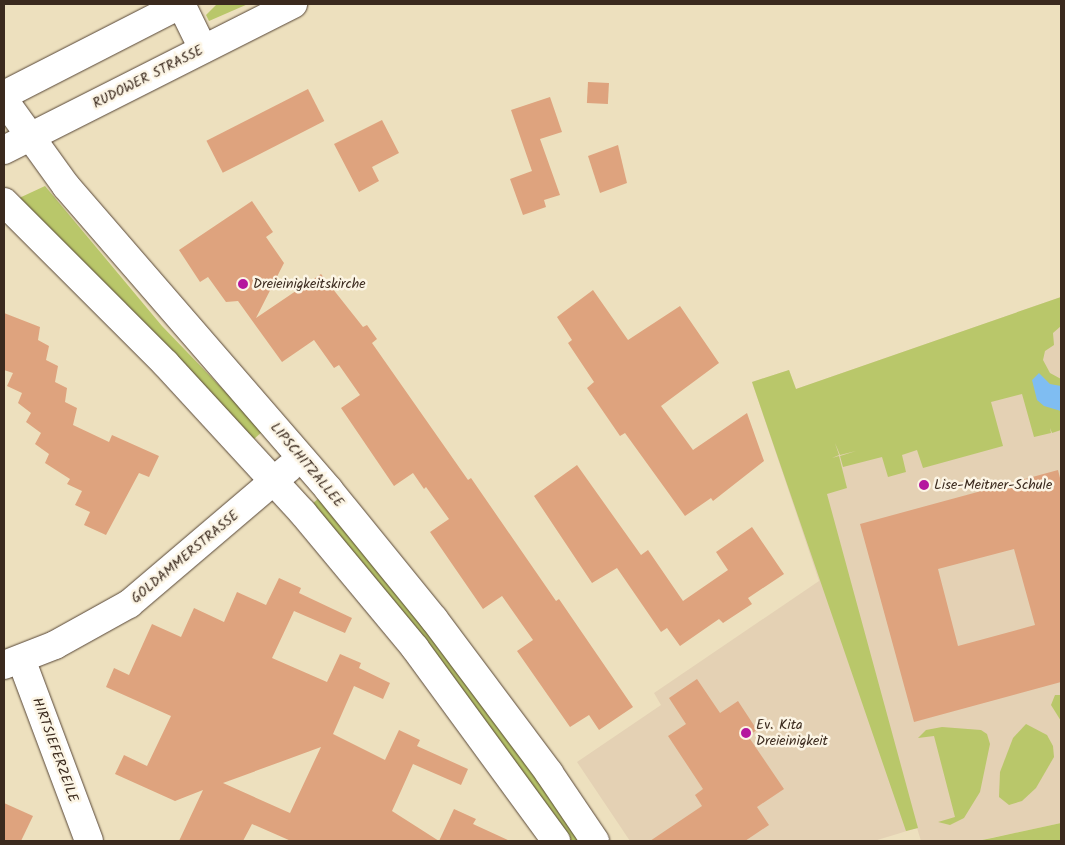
<!DOCTYPE html>
<html>
<head>
<meta charset="utf-8">
<style>
  body { margin:0 }
  #map { position:relative; width:1065px; height:845px; overflow:hidden; background:#ede0be; font-family:Kalam,sans-serif }
  div>[style] { position:absolute }
  .built>* { inset:0; background:#e4d1b4 }
  .green>* { inset:0; background:#b9c76a }
  .water>* { inset:0; background:#7fbdf2 }
  .building>* { inset:0; background:#dea37e; transform-origin:0 0 }
  .roads { filter:drop-shadow(0 0 1px #564536) drop-shadow(0 0 1px #564536) }
  .minor>* { height:28px; margin:-14px; padding:0 14px; transform-origin:14px; border-radius:14px; background:#fff }
  .major>* { height:28px; margin:-14px; padding:0 14px; transform-origin:14px; border-radius:14px; background:#fff }
  .dots>* { width:14px; height:14px; translate:-50% -50%; box-sizing:border-box; border:2px solid #fcf5e5; border-radius:50% }
  span { translate:-50% -50%; white-space:nowrap; text-align:center; line-height:1.15; -webkit-text-stroke:5px #fcf5e5; paint-order:stroke }
  .street-label { font-size:14px; color:#3b2a1e }
  .poi-label { font-size:14px; color:#3b2a1e }
  .left { translate:0 -50%; text-align:left }
  .frame { position:absolute; inset:0; border:5px solid #3b2a1e; pointer-events:none }
</style>
</head>
<body>
<div id="map">
  <div class="built">
    <div style="clip-path:polygon(1061px 297px,1061px 823px,977px 841px,921px 841px,917px 828px,874px 841px,630px 841px,577px 762px,661px 705px,654px 693px,819px 581px,752px 382px,789px 370px,796px 389px)"></div>
  </div>
  <div class="green">
    <div style="clip-path:polygon(217px 4px,248px 4px,209px 21px,206px 15px)"></div>
    <div style="clip-path:polygon(45px 186px,162px 326px,263px 431px,253px 440px,17px 199px)"></div>
    <div style="clip-path:polygon(1061px 297px,1061px 326px,1053px 333px,1054px 345px,1045px 351px,1043px 360px,1050px 373px,1061px 379px,1061px 430px,1052px 433px,1050px 428px,1051px 433px,1034px 437px,1022px 394px,991px 402px,1003px 446px,923px 468px,917px 450px,902px 455px,906px 472px,888px 477px,882px 457px,843px 467px,840px 456px,856px 451px,840px 455px,835px 443px,839px 455px,832px 458px,839px 456px,847px 488px,827px 494px,918px 828px,906px 831px,752px 382px,789px 370px,796px 389px)"></div>
    <div style="clip-path:polygon(320px 497px,401px 594px,583px 841px,570px 841px,515px 763px,311px 505px)"></div>
    <div style="clip-path:polygon(1055px 695px,1061px 695px,1061px 721px,1051px 705px)"></div>
    <div style="clip-path:polygon(1026px 724px,1047px 735px,1053px 746px,1054px 757px,1036px 788px,1022px 801px,1009px 805px,999px 797px,1000px 772px,1013px 738px)"></div>
    <div style="clip-path:polygon(942px 727px,981px 730px,987px 734px,990px 744px,980px 792px,964px 818px,950px 825px,938px 822px,955px 817px,934px 736px,918px 738px,926px 730px)"></div>
    <div style="clip-path:polygon(1061px 823px,1061px 841px,977px 841px,992px 838px)"></div>
  </div>
  <div class="water">
    <div style="clip-path:polygon(1039px 373px,1050px 384px,1061px 386px,1061px 411px,1044px 406px,1037px 400px,1032px 380px)"></div>
  </div>
  <div class="building">
    <div style="left:588px;top:82px;width:21px;height:21px;rotate:3deg"></div>
    <div style="left:308px;top:89px;width:36px;height:114px;rotate:63deg"></div>
    <div style="clip-path:polygon(550px 97px,562px 132px,540px 139px,560px 195px,544px 200px,546px 207px,523px 215px,510px 179px,532px 171px,511px 110px)"></div>
    <div style="clip-path:polygon(382px 120px,399px 153px,372px 167px,379px 181px,359px 192px,334px 144px)"></div>
    <div style="clip-path:polygon(618px 145px,627px 183px,600px 193px,588px 156px)"></div>
    <div style="clip-path:polygon(252px 201px,273px 232px,266px 237px,284px 263px,256px 318px,321px 274px,363px 327px,367px 325px,377px 339px,372px 343px,468px 480px,471px 478px,556px 601px,559px 599px,633px 707px,599px 730px,589px 715px,570px 727px,517px 651px,533px 640px,502px 596px,483px 609px,430px 532px,449px 519px,426px 487px,424px 489px,413px 473px,394px 486px,341px 408px,360px 395px,339px 365px,334px 368px,314px 340px,282px 362px,238px 301px,226px 302px,208px 277px,200px 282px,179px 250px)"></div>
    <div style="clip-path:polygon(593px 290px,628px 340px,680px 306px,719px 363px,661px 406px,693px 450px,747px 413px,764px 461px,713px 501px,711px 498px,685px 516px,625px 433px,620px 436px,587px 388px,594px 382px,568px 343px,572px 340px,557px 317px)"></div>
    <div style="clip-path:polygon(4px 313px,40px 327px,38px 340px,49px 346px,46px 360px,58px 366px,55px 382px,67px 388px,65px 402px,77px 408px,73px 425px,109px 442px,112px 435px,159px 456px,149px 477px,139px 473px,106px 535px,84px 525px,90px 512px,75px 505px,82px 491px,67px 484px,70px 479px,45px 463px,49px 454px,35px 444px,41px 433px,26px 422px,31px 413px,18px 403px,22px 393px,7px 386px,13px 373px,4px 370px)"></div>
    <div style="clip-path:polygon(577px 465px,641px 555px,648px 550px,683px 601px,728px 570px,716px 552px,752px 527px,784px 574px,748px 598px,752px 604px,723px 623px,719px 619px,680px 646px,667px 628px,661px 632px,617px 568px,592px 583px,534px 496px)"></div>
    <div style="clip-path:polygon(evenodd,1058px 470px,1061px 482px,1061px 682px,914px 722px,860px 524px,1058px 470px,1014px 549px,1035px 625px,958px 646px,938px 569px,1014px 549px)"></div>
    <div style="clip-path:polygon(evenodd,279px 578px,301px 588px,299px 593px,352px 618px,345px 633px,294px 611px,272px 658px,327px 682px,340px 654px,361px 663px,359px 668px,390px 683px,383px 699px,354px 686px,333px 734px,385px 760px,399px 730px,420px 740px,417px 746px,468px 769px,461px 785px,413px 764px,392px 811px,439px 841px,454px 809px,476px 819px,473px 824px,510px 841px,291px 841px,252px 824px,243px 841px,179px 841px,203px 790px,175px 801px,115px 774px,124px 755px,147px 766px,171px 716px,106px 687px,114px 668px,129px 675px,152px 624px,181px 637px,194px 608px,224px 622px,237px 592px,266px 605px,279px 578px,321px 747px,290px 813px,223px 783px,321px 747px)"></div>
    <div style="clip-path:polygon(697px 679px,720px 713px,738px 701px,757px 730px,748px 736px,784px 789px,757px 807px,769px 825px,745px 841px,650px 841px,702px 806px,695px 795px,703px 789px,668px 736px,686px 724px,669px 698px)"></div>
    <div style="clip-path:polygon(4px 803px,33px 816px,21px 841px,4px 841px)"></div>
  </div>
  <div class="roads">
    <div class="minor">
      <div style="left:4px;top:100px;width:106px;rotate:54.2deg"></div>
      <div style="left:66px;top:186px;width:402px;rotate:49.1deg"></div>
      <div style="left:329px;top:490px;width:166px;rotate:50.9deg"></div>
      <div style="left:434px;top:619px;width:192px;rotate:53.2deg"></div>
      <div style="left:549px;top:773px;width:82px;rotate:55.9deg"></div>
      <div style="left:4px;top:202px;width:229px;rotate:45deg"></div>
      <div style="left:166px;top:364px;width:202px;rotate:47.4deg"></div>
      <div style="left:303px;top:513px;width:175px;rotate:50.3deg"></div>
      <div style="left:415px;top:648px;width:239px;rotate:53.8deg"></div>
      <div style="left:21px;top:659px;width:194px;rotate:69.5deg"></div>
      <div style="left:4px;top:665px;width:55px;rotate:-21.4deg"></div>
      <div style="left:55px;top:645px;width:85px;rotate:-29deg"></div>
      <div style="left:129px;top:604px;width:210px;rotate:-40.4deg"></div>
    </div>
    <div class="major">
      <div style="left:181px;top:4px;width:50px;rotate:63.9deg"></div>
      <div style="left:4px;top:95px;width:200px;rotate:-27.1deg"></div>
      <div style="left:4px;top:150px;width:324px;rotate:-26.8deg"></div>
    </div>
  </div>
  <div class="dots">
    <div style="left:243px;top:284px;background:#b5179e"></div>
    <div style="left:924px;top:485px;background:#b5179e"></div>
    <div style="left:746px;top:733px;background:#b5179e"></div>
  </div>
  <div class="street-label">
    <span style="left:148px;top:77px;rotate:-27deg">RUDOWER STRASSE</span>
    <span style="left:307px;top:465px;rotate:50deg">LIPSCHITZALLEE</span>
    <span style="left:185px;top:557px;rotate:-40deg">GOLDAMMERSTRASSE</span>
    <span style="left:55px;top:750px;rotate:70deg">HIRTSIEFERZEILE</span>
  </div>
  <div class="poi-label">
    <span class="left" style="left:253px;top:284px">Dreieinigkeitskirche</span>
    <span class="left" style="left:934px;top:485px">Lise-Meitner-Schule</span>
    <span class="left" style="left:756px;top:733px">Ev. Kita<br>Dreieinigkeit</span>
  </div>
  <div class="frame"></div>
</div>
</body>
</html>
